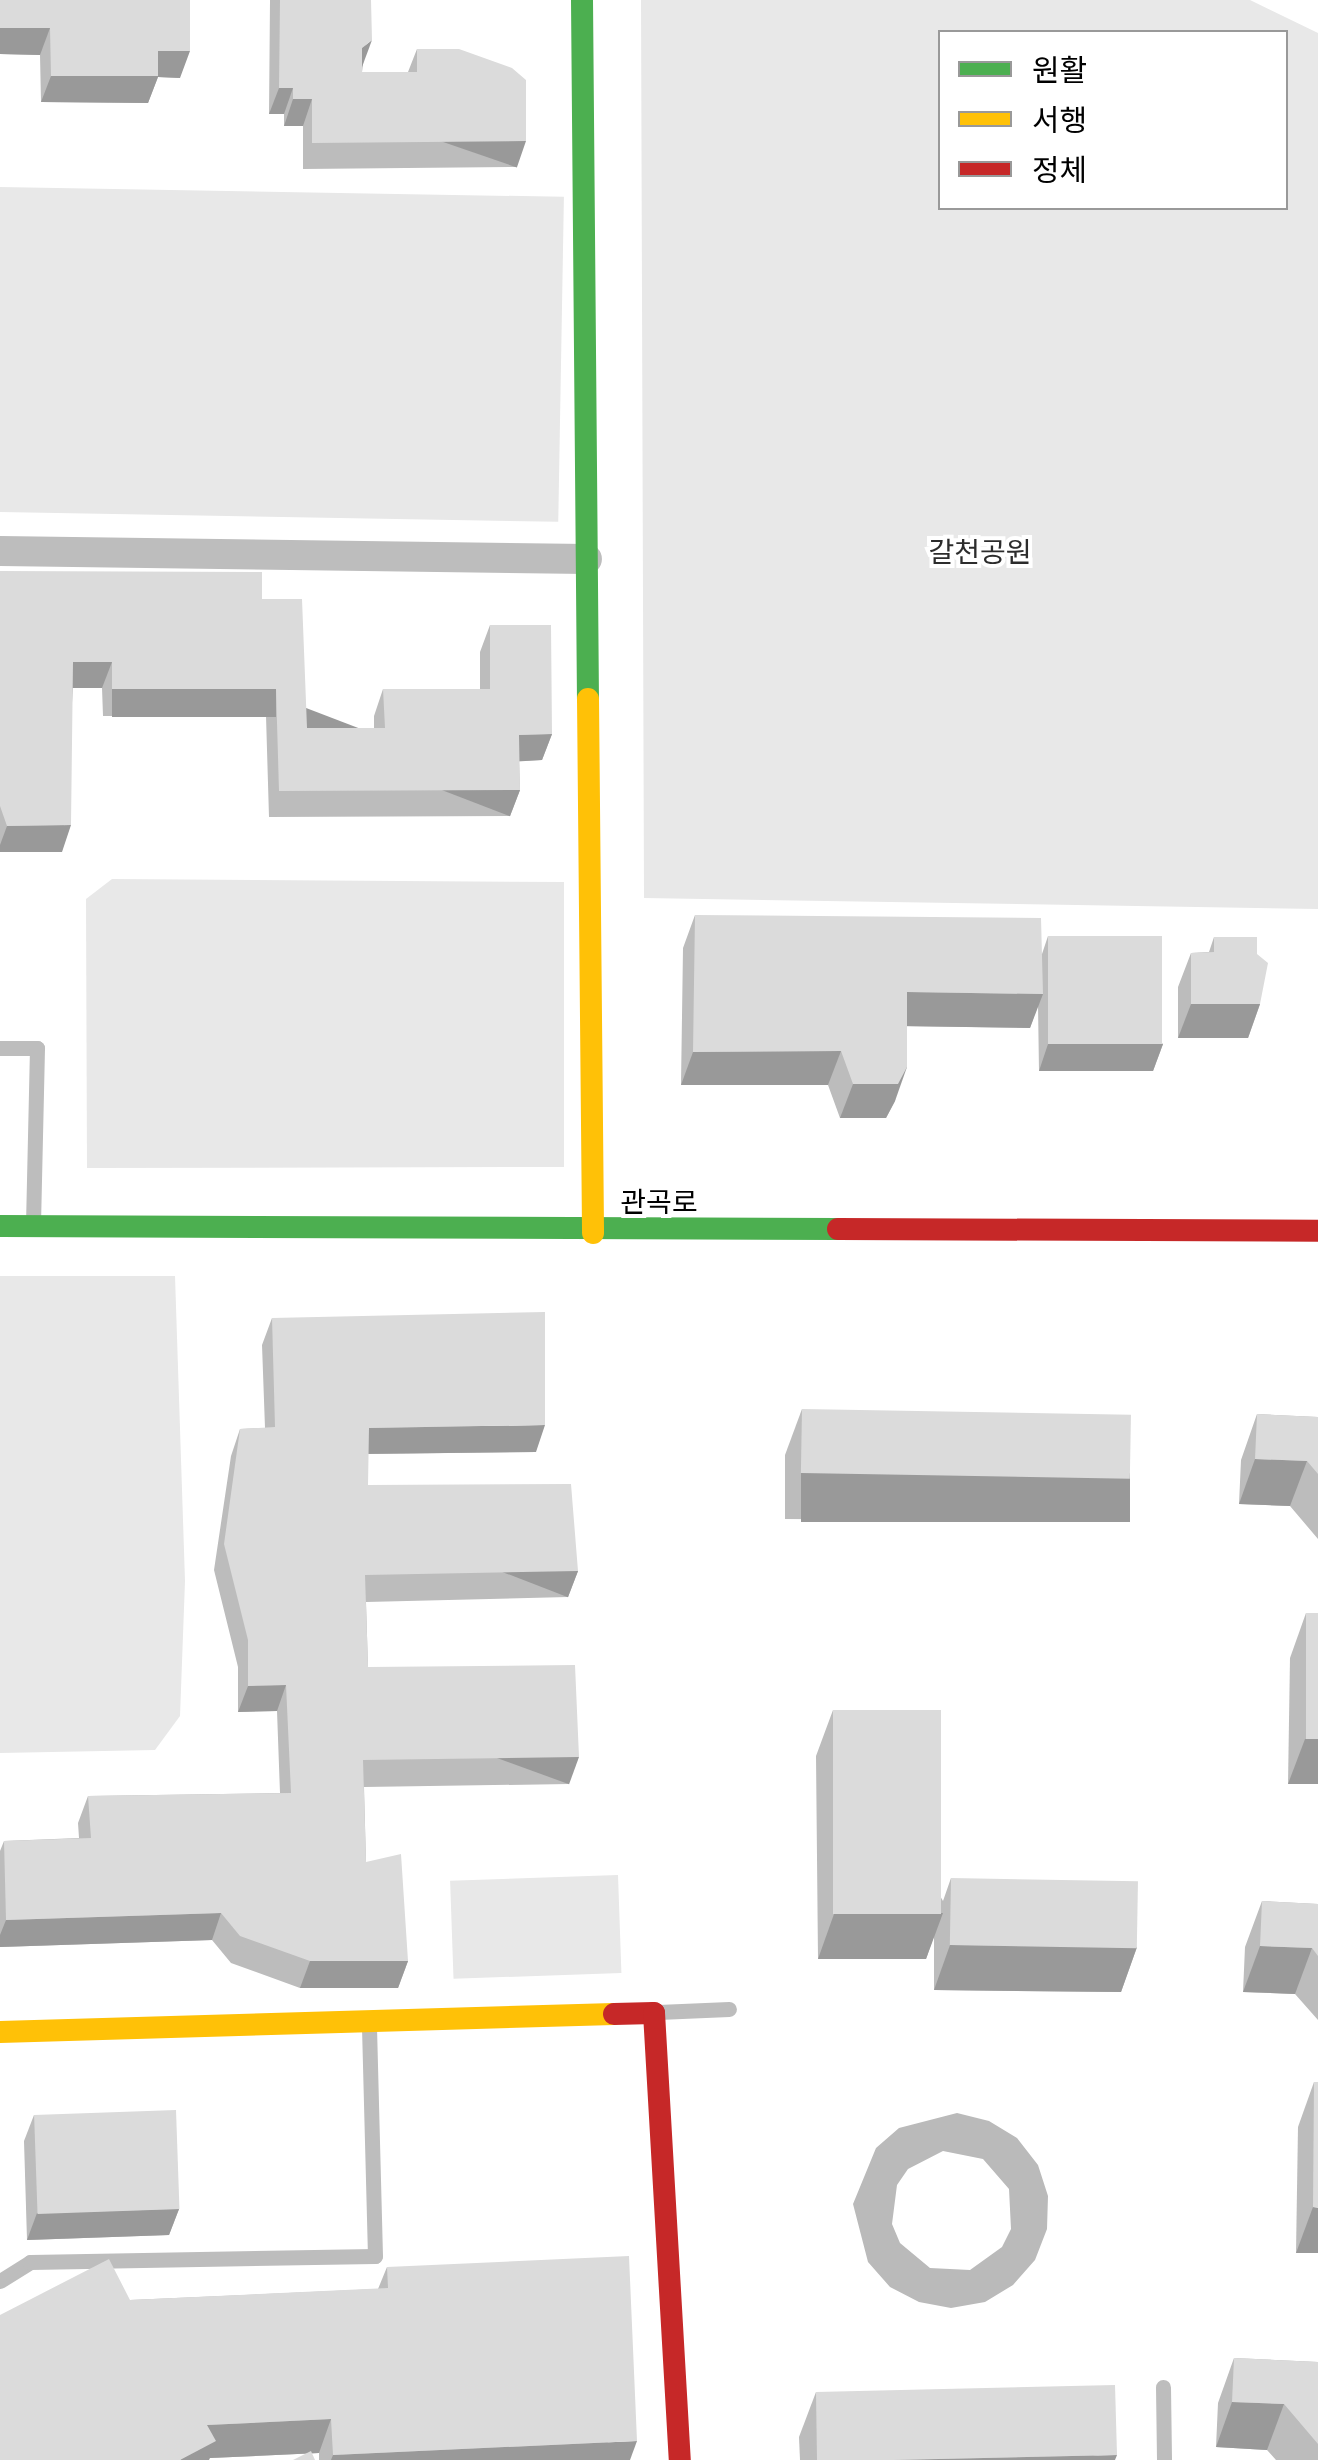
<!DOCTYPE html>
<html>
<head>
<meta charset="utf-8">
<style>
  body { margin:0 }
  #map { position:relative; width:1318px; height:2460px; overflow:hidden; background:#fff; font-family:"Source Sans 3","Noto Sans KR",sans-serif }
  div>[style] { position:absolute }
  .green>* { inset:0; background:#e8e8e8; transform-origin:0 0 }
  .water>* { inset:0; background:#bababa }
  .lane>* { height:15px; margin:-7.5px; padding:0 7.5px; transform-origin:7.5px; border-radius:7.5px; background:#bdbdbd }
  .street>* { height:30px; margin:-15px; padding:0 15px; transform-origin:15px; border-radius:15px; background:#bdbdbd }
  .fast>* { height:22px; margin:-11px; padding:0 11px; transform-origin:11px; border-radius:11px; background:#4caf50 }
  .slow>* { height:22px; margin:-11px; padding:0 11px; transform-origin:11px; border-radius:11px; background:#ffc107 }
  .jam>* { height:22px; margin:-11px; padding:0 11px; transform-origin:11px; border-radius:11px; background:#c62828 }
  .wall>* { inset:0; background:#bcbcbc }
  .shaded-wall>* { inset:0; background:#999; transform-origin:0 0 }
  .building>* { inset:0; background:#dbdbdb; transform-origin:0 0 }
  span { translate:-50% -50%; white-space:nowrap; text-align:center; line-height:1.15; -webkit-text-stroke:8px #fff; paint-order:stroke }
  .park-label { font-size:28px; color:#2c2c2c }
  .street-label { font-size:28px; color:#000 }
  .legend { position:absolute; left:938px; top:30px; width:350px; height:180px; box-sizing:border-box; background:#fff; border:2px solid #999; margin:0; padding:12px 18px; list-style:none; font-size:30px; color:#000 }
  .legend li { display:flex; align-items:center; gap:20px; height:50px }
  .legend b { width:50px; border:2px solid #999 }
</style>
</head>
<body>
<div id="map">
  <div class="green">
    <div style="clip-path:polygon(evenodd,641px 0,1250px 0,1318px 33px,1318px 909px,644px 898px,641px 0,941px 32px,1286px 32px,1286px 208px,941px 208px,941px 32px)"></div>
    <div style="left:0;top:187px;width:564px;height:325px;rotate:1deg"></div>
    <div style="clip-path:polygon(112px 879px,564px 882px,564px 1167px,87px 1168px,86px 899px)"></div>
    <div style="clip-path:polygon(0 1276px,175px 1276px,185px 1581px,180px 1716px,155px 1750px,0 1753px)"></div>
    <div style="left:618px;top:1875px;width:98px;height:168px;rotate:88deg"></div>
  </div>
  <div class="water">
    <div style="clip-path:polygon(evenodd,957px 2113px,989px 2121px,1017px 2138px,1038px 2165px,1048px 2196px,1047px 2229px,1035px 2260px,1013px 2285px,985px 2302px,951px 2308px,919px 2302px,890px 2287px,868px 2262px,853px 2204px,876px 2148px,899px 2128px,957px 2113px,943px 2151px,983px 2159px,1009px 2189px,1011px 2229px,1002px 2247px,970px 2270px,930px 2268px,900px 2243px,892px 2224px,897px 2185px,908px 2169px,943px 2151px)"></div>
  </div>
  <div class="lane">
    <div style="left:0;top:1048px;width:37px"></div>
    <div style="left:37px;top:1048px;width:174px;rotate:91.3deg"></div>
    <div style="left:658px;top:2012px;width:71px;rotate:-2.4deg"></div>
    <div style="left:0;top:2281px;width:36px;rotate:-32deg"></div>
    <div style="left:30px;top:2262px;width:345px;rotate:-1deg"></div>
    <div style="left:375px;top:2256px;width:231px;rotate:-91.5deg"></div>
    <div style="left:1163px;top:2387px;width:73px;rotate:89.2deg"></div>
  </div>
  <div class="street">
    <div style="left:0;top:551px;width:587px;rotate:0.78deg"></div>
  </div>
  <div class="fast">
    <div style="left:582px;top:0;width:699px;rotate:89.51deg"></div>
    <div style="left:0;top:1226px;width:838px;rotate:0.21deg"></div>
  </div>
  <div class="slow">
    <div style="left:588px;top:699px;width:534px;rotate:89.46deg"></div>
    <div style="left:0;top:2032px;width:614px;rotate:-1.68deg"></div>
  </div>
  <div class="jam">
    <div style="left:838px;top:1229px;width:480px;rotate:0.2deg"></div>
    <div style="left:614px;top:2014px;width:40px;rotate:-1.4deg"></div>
    <div style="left:654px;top:2013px;width:448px;rotate:86.7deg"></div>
  </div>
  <div class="wall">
    <div style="clip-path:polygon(0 0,180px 78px,158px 77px,148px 103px,41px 102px,40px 55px,0 54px)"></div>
    <div style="clip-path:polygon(270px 0,371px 0,362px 72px,408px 72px,417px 49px,517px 167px,303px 169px,303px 126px,284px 126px,284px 114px,269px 114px)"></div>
    <div style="clip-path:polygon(0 571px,262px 599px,307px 728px,374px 728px,374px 716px,383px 689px,480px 689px,480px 652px,490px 625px,552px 734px,542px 760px,519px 761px,520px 790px,510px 816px,269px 817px,266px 716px,103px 716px,102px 688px,73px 688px,62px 852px,0 852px)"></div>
    <div style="clip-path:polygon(695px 915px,1042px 954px,1048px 936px,1163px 1044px,1153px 1071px,1039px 1071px,1038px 1005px,1030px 1028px,907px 1026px,895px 1101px,886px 1118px,840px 1118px,828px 1085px,681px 1085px,683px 948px)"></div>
    <div style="clip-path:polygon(1214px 937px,1260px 1004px,1248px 1038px,1178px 1038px,1178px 987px,1191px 953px,1209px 952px)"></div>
    <div style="clip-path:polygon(272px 1318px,536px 1452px,368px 1454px,368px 1485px,578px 1571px,568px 1597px,366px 1602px,368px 1667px,569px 1784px,364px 1787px,366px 1862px,408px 1961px,398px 1988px,300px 1988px,231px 1963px,212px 1940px,0 1947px,0 1851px,4px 1841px,79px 1838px,78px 1823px,88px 1796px,280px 1793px,277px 1711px,238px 1712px,238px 1667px,214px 1570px,231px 1456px,240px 1429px,265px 1428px,262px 1345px)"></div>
    <div style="clip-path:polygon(802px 1409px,1113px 1521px,785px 1519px,785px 1455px)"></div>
    <div style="clip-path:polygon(1257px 1414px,1318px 1417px,1318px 1539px,1290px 1506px,1239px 1504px,1241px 1460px)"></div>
    <div style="clip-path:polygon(1306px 1613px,1318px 1784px,1288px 1784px,1290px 1658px)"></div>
    <div style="clip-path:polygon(833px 1710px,943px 1901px,951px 1878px,1137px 1947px,1121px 1992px,934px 1990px,934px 1936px,926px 1959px,818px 1959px,816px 1756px)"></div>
    <div style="clip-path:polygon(1262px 1901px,1318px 1904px,1318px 2020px,1295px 1994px,1243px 1992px,1245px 1947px)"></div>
    <div style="clip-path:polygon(1314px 2082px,1318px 2253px,1296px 2253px,1298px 2127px)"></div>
    <div style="clip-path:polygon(34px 2115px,179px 2209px,169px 2235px,27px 2240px,24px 2141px)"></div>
    <div style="clip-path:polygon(387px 2267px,630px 2460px,319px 2460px,319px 2453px,210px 2458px,130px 2300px,378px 2289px)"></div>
    <div style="clip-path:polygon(1234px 2358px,1318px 2362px,1318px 2359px,1318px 2460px,1276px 2460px,1267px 2450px,1216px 2447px,1218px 2403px)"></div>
    <div style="clip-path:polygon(816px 2392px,1115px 2460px,800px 2460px,799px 2437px)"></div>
  </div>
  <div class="shaded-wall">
    <div style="clip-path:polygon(0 28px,50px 28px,40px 55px,0 54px)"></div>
    <div style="clip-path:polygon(372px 40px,362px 67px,362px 48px)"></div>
    <div style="clip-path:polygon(158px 51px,190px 51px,180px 78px,158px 77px,148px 103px,41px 102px,51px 76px)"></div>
    <div style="clip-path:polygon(279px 88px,293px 88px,284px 114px,269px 114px)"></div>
    <div style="clip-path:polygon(293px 99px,312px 99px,303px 126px,284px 126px)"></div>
    <div style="left:526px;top:141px;width:28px;height:214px;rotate:109deg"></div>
    <div style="clip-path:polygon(73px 662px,112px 662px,102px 688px,64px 688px)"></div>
    <div style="left:112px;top:689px;width:164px;height:28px"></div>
    <div style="clip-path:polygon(552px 734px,542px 760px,509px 762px,519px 735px)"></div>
    <div style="left:520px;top:790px;width:28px;height:241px;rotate:111deg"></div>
    <div style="clip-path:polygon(71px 825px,62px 852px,0 852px,0 845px,7px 826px)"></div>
    <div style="clip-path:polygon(907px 992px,1043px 994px,1030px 1028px,895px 1026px)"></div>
    <div style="clip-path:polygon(1191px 1004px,1260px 1004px,1248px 1038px,1178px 1038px)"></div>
    <div style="clip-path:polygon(1048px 1044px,1163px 1044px,1153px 1071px,1039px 1071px)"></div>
    <div style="clip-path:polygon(841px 1051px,828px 1085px,681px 1085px,693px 1052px)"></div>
    <div style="clip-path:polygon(907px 1067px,895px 1101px,886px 1118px,840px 1118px,853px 1084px)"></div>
    <div style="clip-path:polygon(545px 1425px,536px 1452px,359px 1454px,369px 1428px)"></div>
    <div style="clip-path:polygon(1255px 1459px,1307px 1461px,1290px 1506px,1239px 1504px)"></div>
    <div style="left:801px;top:1473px;width:329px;height:49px"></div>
    <div style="left:578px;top:1571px;width:28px;height:213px;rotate:111deg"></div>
    <div style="clip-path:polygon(286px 1685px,277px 1711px,238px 1712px,248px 1686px)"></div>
    <div style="clip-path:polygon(1305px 1739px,1318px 1739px,1318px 1784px,1288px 1784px)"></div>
    <div style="left:579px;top:1757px;width:29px;height:216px;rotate:110deg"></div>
    <div style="clip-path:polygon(221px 1913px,212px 1940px,0 1947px,0 1935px,6px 1920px)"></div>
    <div style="clip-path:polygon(943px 1913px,926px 1959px,818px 1959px,834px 1914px)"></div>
    <div style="clip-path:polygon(950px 1945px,1137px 1947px,1121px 1992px,934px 1990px)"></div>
    <div style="clip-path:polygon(1260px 1946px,1312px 1948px,1295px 1994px,1243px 1992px)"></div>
    <div style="clip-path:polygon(310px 1961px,408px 1961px,398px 1988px,300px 1988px)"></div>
    <div style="clip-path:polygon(1313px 2207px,1318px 2208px,1318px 2253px,1296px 2253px)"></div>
    <div style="clip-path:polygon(179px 2209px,169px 2235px,27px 2240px,37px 2213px)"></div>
    <div style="clip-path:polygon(1232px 2402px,1284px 2404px,1267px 2450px,1216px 2447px)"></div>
    <div style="clip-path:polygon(331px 2419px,319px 2453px,210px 2458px,209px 2460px,180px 2460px,207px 2425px)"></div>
    <div style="clip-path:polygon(637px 2441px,630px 2460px,331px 2460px,333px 2455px)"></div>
    <div style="clip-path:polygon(1117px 2455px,1115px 2460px,893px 2460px)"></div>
  </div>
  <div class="building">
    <div style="clip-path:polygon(0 0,190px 0,190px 51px,158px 51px,158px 76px,51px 76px,50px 28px,0 28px)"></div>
    <div style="clip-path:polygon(280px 0,371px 0,372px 40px,362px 48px,362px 72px,417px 72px,417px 49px,459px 49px,512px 68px,526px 80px,526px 141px,312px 143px,312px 99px,293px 99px,293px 88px,279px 88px)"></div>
    <div style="clip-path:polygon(0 571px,262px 572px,262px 599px,302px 599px,307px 728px,385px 728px,383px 689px,490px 689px,490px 625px,551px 625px,552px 734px,519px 735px,520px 790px,279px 791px,276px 689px,112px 689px,112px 662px,73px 662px,71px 825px,7px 826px,0 806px)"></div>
    <div style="clip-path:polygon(695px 915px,1041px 918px,1043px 994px,907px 992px,907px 1067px,898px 1084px,853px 1084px,841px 1051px,693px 1052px)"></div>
    <div style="left:1048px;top:936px;width:114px;height:108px"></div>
    <div style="clip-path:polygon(1214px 937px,1257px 937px,1257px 954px,1268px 963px,1260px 1004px,1191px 1004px,1191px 953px,1214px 952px)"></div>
    <div style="clip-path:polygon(545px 1312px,545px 1425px,369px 1428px,368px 1485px,571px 1484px,578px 1571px,365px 1575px,368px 1667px,575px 1665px,579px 1757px,363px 1760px,366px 1862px,401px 1854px,408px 1961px,310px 1961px,240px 1936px,221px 1913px,6px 1920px,4px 1841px,91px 1838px,88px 1796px,291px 1793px,286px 1685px,248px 1686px,248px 1640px,224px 1544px,240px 1429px,275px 1427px,272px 1318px)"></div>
    <div style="left:802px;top:1409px;width:329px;height:64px;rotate:1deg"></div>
    <div style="clip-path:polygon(1257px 1414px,1318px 1417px,1318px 1474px,1307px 1461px,1255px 1459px)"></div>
    <div style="left:1306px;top:1613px;width:12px;height:126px"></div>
    <div style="left:833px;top:1710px;width:108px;height:204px"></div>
    <div style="left:951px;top:1878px;width:187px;height:67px;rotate:1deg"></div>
    <div style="clip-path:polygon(1262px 1901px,1318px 1904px,1318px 1956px,1312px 1948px,1260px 1946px)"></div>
    <div style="clip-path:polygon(1314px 2082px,1318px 2082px,1318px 2208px,1313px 2207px)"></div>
    <div style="left:176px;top:2110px;width:99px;height:142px;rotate:88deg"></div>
    <div style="clip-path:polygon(629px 2256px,637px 2441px,333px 2455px,331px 2419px,207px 2425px,216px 2441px,180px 2460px,0 2460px,0 2315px,109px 2259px,130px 2300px,388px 2288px,387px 2267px)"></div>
    <div style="clip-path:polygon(1234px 2358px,1318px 2362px,1318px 2444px,1284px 2404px,1232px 2402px)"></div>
    <div style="clip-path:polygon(1115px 2385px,1117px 2455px,893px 2460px,817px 2460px,816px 2392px)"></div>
    <div style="clip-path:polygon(311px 2451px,315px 2460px,293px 2460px)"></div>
  </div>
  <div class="park-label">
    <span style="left:980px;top:553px">갈천공원</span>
  </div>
  <div class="street-label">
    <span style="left:659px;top:1203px">관곡로</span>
  </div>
  <ul class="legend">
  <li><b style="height:12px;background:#4caf50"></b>원활</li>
  <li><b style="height:12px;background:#ffc107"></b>서행</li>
  <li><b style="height:12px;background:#c62828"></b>정체</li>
  </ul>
</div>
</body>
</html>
